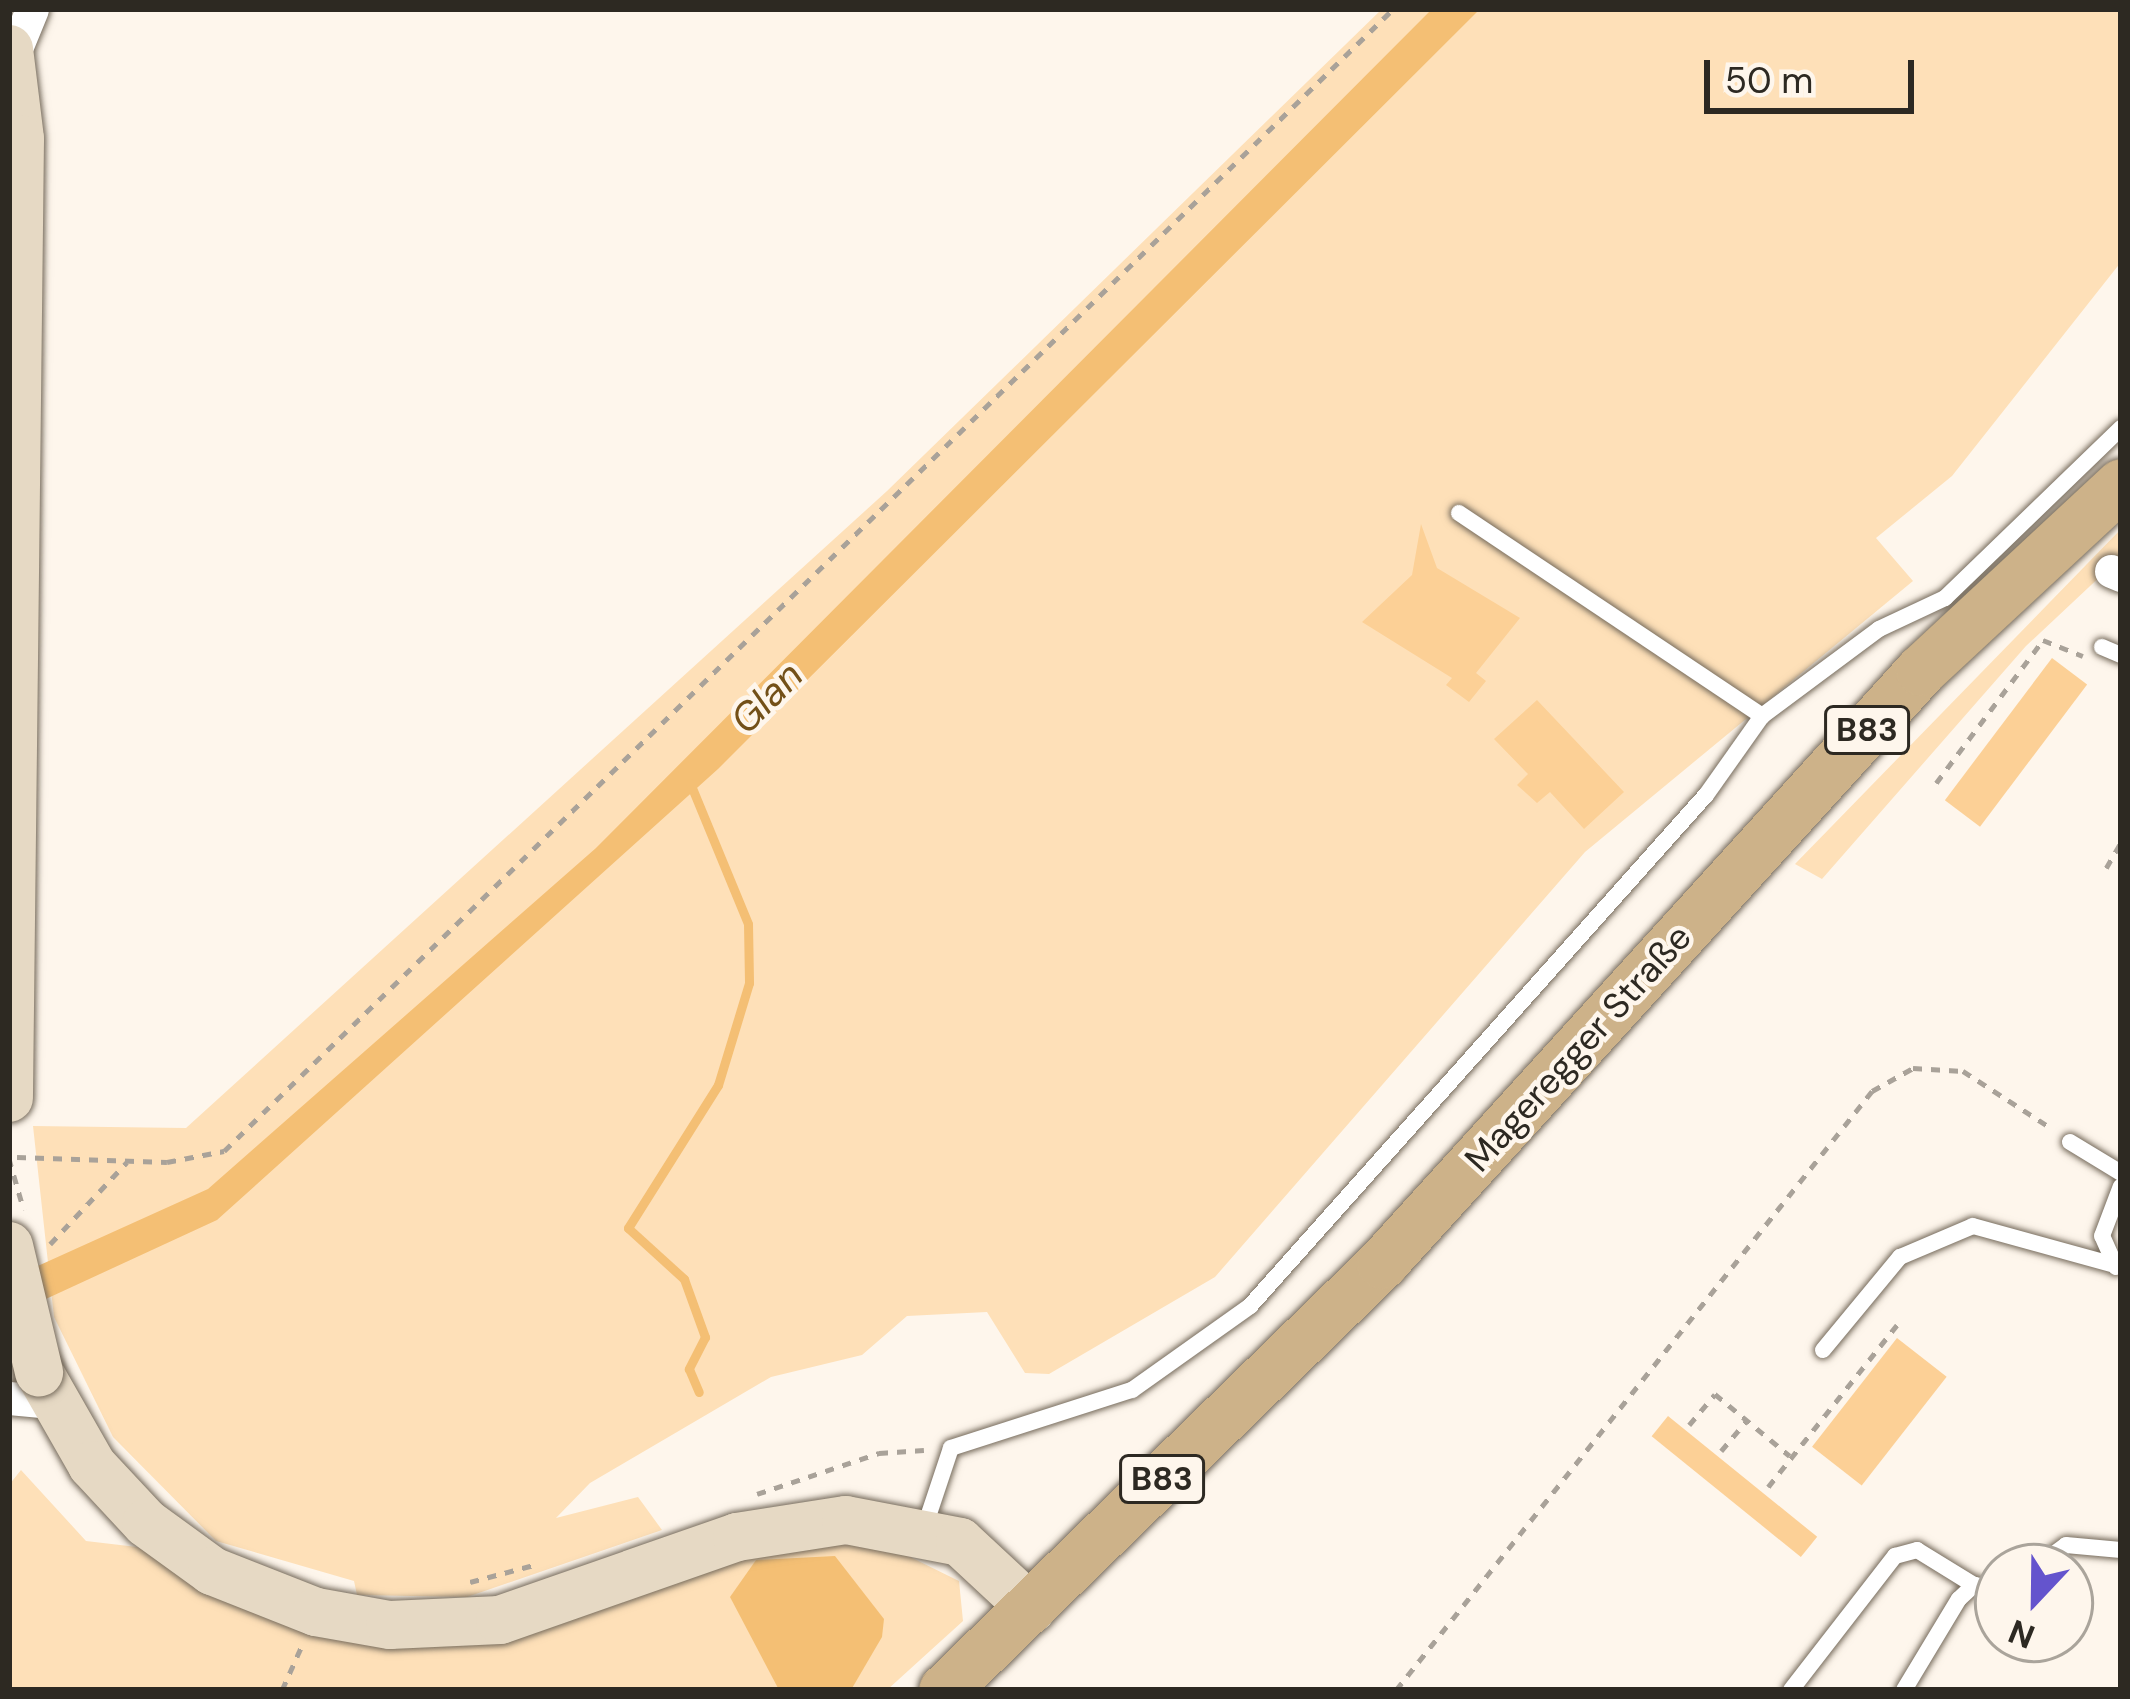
<!DOCTYPE html>
<html>
<head>
<meta charset="utf-8">
<style>
  body { margin:0 }
  #map { position:relative; width:2130px; height:1699px; overflow:hidden; background:#fef6ec; font-family:"DM Sans",sans-serif }
  div>[style] { position:absolute }
  .green>* { inset:0; background:#fee0b8 }
  .water>* { inset:0; background:#f4bf74 }
  .stream>* { height:9px; margin:-4.5px; padding:0 4.5px; transform-origin:4.5px; border-radius:4.5px; background:#f4bf74 }
  .building>* { inset:0; background:#fcd096; transform-origin:0 0 }
  .path>* { height:4.5px; margin-top:-2.25px; transform-origin:0; background:repeating-linear-gradient(90deg,#a9a299 0 9px,transparent 0 18px) }
  .roads { filter:drop-shadow(0 0 3px #766b5c) drop-shadow(0 0 3px #766b5c) }
  .lane>* { height:16px; margin:-8px; padding:0 8px; transform-origin:8px; border-radius:8px; background:#fff }
  .street>* { height:33px; margin:-16.5px; padding:0 16.5px; transform-origin:16.5px; border-radius:16.5px; background:#fff }
  .secondary>* { height:48px; margin:-24px; padding:0 24px; transform-origin:24px; border-radius:24px; background:#e6d9c4 }
  .primary>* { height:51px; margin:-25.5px; padding:0 25.5px; transform-origin:25.5px; border-radius:25.5px; background:#cdb289 }
  .bridges { filter:drop-shadow(0 0 3px #766b5c) drop-shadow(0 0 3px #766b5c) }
  .secondary-bridge>* { height:48px; margin:-24px; padding:0 24px; transform-origin:24px; border-radius:24px; background:#e6d9c4 }
  span { translate:-50% -50%; white-space:nowrap; text-align:center; line-height:1.15; -webkit-text-stroke:9px #fef6ec; paint-order:stroke }
  .shield-label span { padding:3px 9px; background:#fef6ec; border:3px solid; border-radius:9px; -webkit-text-stroke-width:0 }
  .shield-label { font-size:33px; color:#2d2922; font-weight:700 }
  .street-label { font-size:36px; color:#2d2922 }
  .water-label { font-size:39px; color:#735018; font-style:italic }
  .frame { position:absolute; inset:0; border:12px solid #2d2922; pointer-events:none }
  .north { position:absolute; left:1974px; top:1543px; width:120px; height:120px; box-sizing:border-box; background:#fef6ec; border:3px solid #aaa49b; border-radius:50%; rotate:202deg; font-size:33px; font-weight:700; line-height:48px; text-align:center; color:#2d2922 }
  .north::after { content:''; display:block; margin:auto; width:42px; height:54px; background:#6454cd; clip-path:polygon(50% 0,100% 100%,50% 72%,0 100%) }
  .scale { position:absolute; left:1704px; top:60px; width:210px; height:54px; box-sizing:border-box; border:6px solid #2d2922; border-top:0; padding-left:15px; font-size:36px; line-height:42px; white-space:nowrap; color:#2d2922; -webkit-text-stroke:9px #fef6ec; paint-order:stroke }
</style>
</head>
<body>
<div id="map">
  <div class="green">
    <div style="clip-path:polygon(1382px 9px,2121px 9px,2121px 262px,1952px 476px,1876px 538px,1913px 581px,1585px 852px,1215px 1277px,1049px 1374px,1025px 1373px,987px 1312px,907px 1316px,862px 1355px,771px 1377px,590px 1483px,556px 1518px,638px 1497px,662px 1530px,467px 1597px,357px 1595px,354px 1581px,216px 1541px,113px 1437px,54px 1317px,33px 1126px,186px 1128px,887px 491px)"></div>
    <div style="clip-path:polygon(2121px 529px,2121px 557px,2026px 646px,1822px 879px,1795px 864px)"></div>
    <div style="clip-path:polygon(21px 1470px,86px 1541px,137px 1547px,333px 1639px,805px 1534px,898px 1551px,959px 1581px,963px 1621px,887px 1690px,9px 1690px,9px 1485px)"></div>
  </div>
  <div class="water">
    <div style="clip-path:polygon(1432px 9px,1480px 9px,718px 769px,217px 1220px,9px 1316px,9px 1279px,208px 1189px,596px 848px)"></div>
    <div style="clip-path:polygon(835px 1556px,884px 1619px,882px 1637px,851px 1690px,779px 1690px,730px 1597px,756px 1560px)"></div>
  </div>
  <div class="stream">
    <div style="left:690px;top:783px;width:152px;rotate:67.6deg"></div>
    <div style="left:748px;top:924px;width:59px;rotate:89deg"></div>
    <div style="left:749px;top:983px;width:107px;rotate:106.9deg"></div>
    <div style="left:718px;top:1085px;width:169px;rotate:122.2deg"></div>
    <div style="left:628px;top:1228px;width:76px;rotate:42.3deg"></div>
    <div style="left:684px;top:1279px;width:62px;rotate:70.1deg"></div>
    <div style="left:705px;top:1337px;width:36px;rotate:117deg"></div>
    <div style="left:689px;top:1369px;width:25px;rotate:67deg"></div>
  </div>
  <div class="building">
    <div style="clip-path:polygon(1421px 524px,1437px 568px,1520px 618px,1476px 673px,1486px 681px,1469px 702px,1446px 685px,1452px 678px,1362px 622px,1412px 575px)"></div>
    <div style="left:2052px;top:658px;width:44px;height:178px;rotate:37deg"></div>
    <div style="clip-path:polygon(1537px 700px,1624px 792px,1584px 829px,1550px 792px,1537px 803px,1517px 785px,1528px 774px,1494px 739px)"></div>
    <div style="left:1897px;top:1338px;width:63px;height:138px;rotate:38deg"></div>
    <div style="left:1668px;top:1416px;width:192px;height:26px;rotate:39deg"></div>
  </div>
  <div class="path">
    <div style="left:1936px;top:783px;width:179px;rotate:-53.2deg"></div>
    <div style="left:2043px;top:640px;width:43px;rotate:21.8deg"></div>
    <div style="left:2106px;top:868px;width:30px;rotate:-60deg"></div>
    <div style="left:17px;top:1157px;width:150px;rotate:1.9deg"></div>
    <div style="left:167px;top:1162px;width:58px;rotate:-10.9deg"></div>
    <div style="left:224px;top:1151px;width:1634px;rotate:-44.33deg"></div>
    <div style="left:9px;top:1158px;width:54px;rotate:73.9deg"></div>
    <div style="left:50px;top:1244px;width:112px;rotate:-46.8deg"></div>
    <div style="left:1689px;top:1425px;width:40px;rotate:-50deg"></div>
    <div style="left:1715px;top:1394px;width:97px;rotate:39.6deg"></div>
    <div style="left:1721px;top:1451px;width:40px;rotate:-50deg"></div>
    <div style="left:1768px;top:1487px;width:207px;rotate:-51.5deg"></div>
    <div style="left:757px;top:1494px;width:129px;rotate:-18.6deg"></div>
    <div style="left:879px;top:1453px;width:45px;rotate:-3.8deg"></div>
    <div style="left:470px;top:1582px;width:66px;rotate:-14.9deg"></div>
    <div style="left:282px;top:1690px;width:49px;rotate:-66deg"></div>
    <div style="left:1396px;top:1690px;width:765px;rotate:-51.53deg"></div>
    <div style="left:1872px;top:1091px;width:47px;rotate:-29.3deg"></div>
    <div style="left:1913px;top:1068px;width:50px;rotate:3.4deg"></div>
    <div style="left:1963px;top:1071px;width:105px;rotate:32.9deg"></div>
  </div>
  <div class="roads">
    <div class="lane">
      <div style="left:1459px;top:513px;width:365px;rotate:33.8deg"></div>
      <div style="left:2102px;top:647px;width:21px;rotate:23deg"></div>
      <div style="left:2070px;top:1142px;width:60px;rotate:31.3deg"></div>
      <div style="left:2116px;top:1267px;width:34px;rotate:-114deg"></div>
      <div style="left:2102px;top:1236px;width:53px;rotate:-69.2deg"></div>
      <div style="left:1823px;top:1350px;width:121px;rotate:-50.4deg"></div>
      <div style="left:1900px;top:1257px;width:79px;rotate:-23deg"></div>
      <div style="left:1973px;top:1226px;width:143px;rotate:15.4deg"></div>
      <div style="left:924px;top:1529px;width:85px;rotate:-71.6deg"></div>
      <div style="left:951px;top:1448px;width:190px;rotate:-17.8deg"></div>
      <div style="left:1132px;top:1390px;width:145px;rotate:-35.4deg"></div>
      <div style="left:1250px;top:1306px;width:685px;rotate:-48.26deg"></div>
      <div style="left:1706px;top:795px;width:97px;rotate:-54.7deg"></div>
      <div style="left:1762px;top:716px;width:146px;rotate:-36.6deg"></div>
      <div style="left:1879px;top:629px;width:73px;rotate:-25.2deg"></div>
      <div style="left:1945px;top:598px;width:245px;rotate:-44deg"></div>
      <div style="left:2036px;top:1567px;width:37px;rotate:-36deg"></div>
      <div style="left:2066px;top:1545px;width:55px;rotate:5.2deg"></div>
      <div style="left:1791px;top:1690px;width:170px;rotate:-52.2deg"></div>
      <div style="left:1895px;top:1556px;width:23px;rotate:-15deg"></div>
      <div style="left:1917px;top:1550px;width:67px;rotate:31.6deg"></div>
      <div style="left:1904px;top:1690px;width:106px;rotate:-58.9deg"></div>
      <div style="left:1959px;top:1599px;width:21px;rotate:-43deg"></div>
      <div style="left:1974px;top:1585px;width:24px;rotate:9deg"></div>
    </div>
    <div class="street">
      <div style="left:12px;top:58px;width:53px;rotate:-67.8deg"></div>
      <div style="left:2111px;top:571px;width:11px;rotate:22deg"></div>
      <div style="left:9px;top:1398px;width:43px;rotate:5.3deg"></div>
    </div>
    <div class="secondary">
      <div style="left:9px;top:49px;width:91px;rotate:83deg"></div>
      <div style="left:20px;top:139px;width:959px;rotate:90.66deg"></div>
      <div style="left:39px;top:1372px;width:107px;rotate:60.3deg"></div>
      <div style="left:92px;top:1465px;width:79px;rotate:47deg"></div>
      <div style="left:146px;top:1523px;width:82px;rotate:36deg"></div>
      <div style="left:212px;top:1571px;width:112px;rotate:21.5deg"></div>
      <div style="left:316px;top:1612px;width:75px;rotate:10deg"></div>
      <div style="left:390px;top:1625px;width:110px;rotate:-2.6deg"></div>
      <div style="left:500px;top:1620px;width:251px;rotate:-19.3deg"></div>
      <div style="left:737px;top:1537px;width:110px;rotate:-8.9deg"></div>
      <div style="left:846px;top:1520px;width:116px;rotate:10.9deg"></div>
      <div style="left:960px;top:1542px;width:98px;rotate:42.9deg"></div>
    </div>
    <div class="primary">
      <div style="left:944px;top:1690px;width:612px;rotate:-44.27deg"></div>
      <div style="left:1382px;top:1263px;width:801px;rotate:-47.73deg"></div>
      <div style="left:1921px;top:670px;width:273px;rotate:-42.9deg"></div>
    </div>
  </div>
  <div class="bridges">
    <div class="secondary-bridge">
      <div style="left:9px;top:1246px;width:130px;rotate:76.6deg"></div>
    </div>
  </div>
  <div class="shield-label">
    <span style="left:1867px;top:730px">B83</span>
    <span style="left:1162px;top:1479px">B83</span>
  </div>
  <div class="street-label">
    <span style="left:1578px;top:1048px;rotate:-48deg">Mageregger Straße</span>
  </div>
  <div class="water-label">
    <span style="left:767px;top:698px;rotate:-45deg">Glan</span>
  </div>
  <div class="frame"></div>
  <div class="north">N</div>
  <div class="scale">50 m</div>
</div>
</body>
</html>
